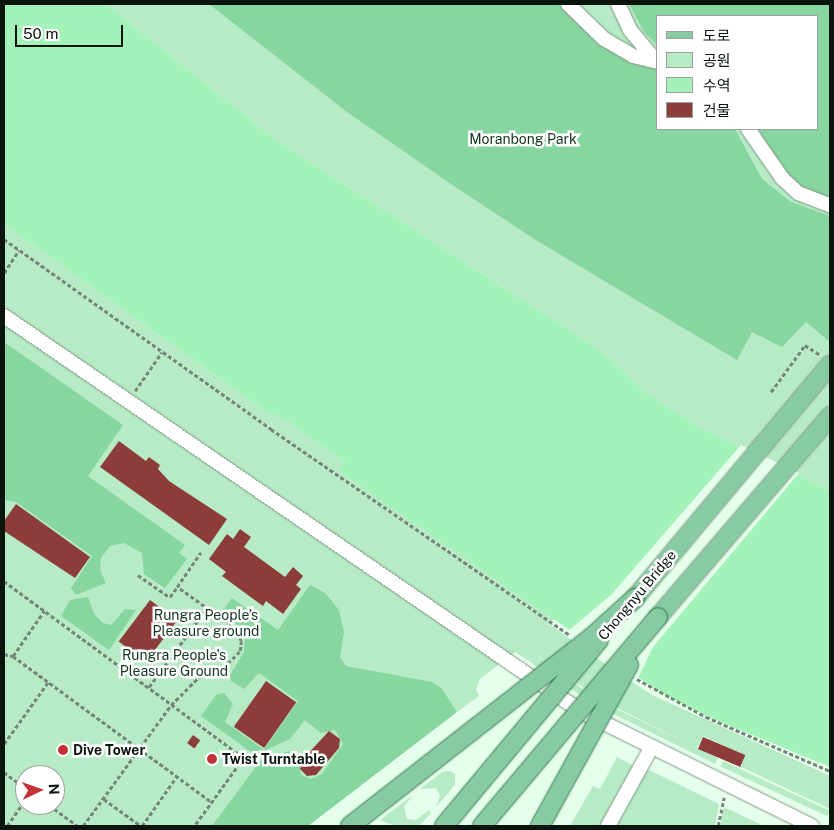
<!DOCTYPE html>
<html>
<head>
<meta charset="utf-8">
<style>
  body { margin:0 }
  #map { position:relative; width:834px; height:830px; overflow:hidden; background:#e6ffec; font-family:"Public Sans","Noto Sans KR",sans-serif }
  div>[style] { position:absolute }
  .green>* { inset:0; background:#b7ebc5; transform-origin:0 0 }
  .forest>* { inset:0; background:#87d59f }
  .water>* { inset:0; background:#a3f2ba }
  .pier>* { inset:0; background:#e6ffec }
  .building>* { inset:0; background:#8c3d3a; transform-origin:0 0 }
  .path>* { height:2.5px; margin-top:-1.25px; transform-origin:0; background:repeating-linear-gradient(90deg,#758579 0 4px,transparent 0 6.5px) }
  .roads { filter:drop-shadow(0 0 1px #819887) drop-shadow(0 0 1px #819887) }
  .minor>* { height:14px; margin:-7px; padding:0 7px; transform-origin:7px; border-radius:7px; background:#fff }
  .major>* { height:18px; margin:-9px; padding:0 9px; transform-origin:9px; border-radius:9px; background:#88caa2 }
  .bridges { filter:drop-shadow(0 0 1px #297446) drop-shadow(0 0 1px #297446) }
  .major-bridge>* { height:18px; margin:-9px; padding:0 9px; transform-origin:9px; border-radius:9px; background:#88caa2 }
  .dots>* { width:14px; height:14px; translate:-50% -50%; box-sizing:border-box; border:2px solid #fff; border-radius:50% }
  span { translate:-50% -50%; white-space:nowrap; text-align:center; line-height:1.15; -webkit-text-stroke:5px #fff; paint-order:stroke }
  .park-label { font-size:14px; color:#143520 }
  .street-label { font-size:14px; color:#0c140e }
  .poi-label { font-size:14px; color:#0c140e; font-weight:700 }
  .left { translate:0 -50%; text-align:left }
  .frame { position:absolute; inset:0; border:5px solid #0c140e; pointer-events:none }
  .legend { position:absolute; left:656px; top:15px; width:162px; height:115px; box-sizing:border-box; background:#fff; border:1px solid #9ea19f; margin:0; padding:6px 9px; list-style:none; font-size:15px; color:#0c140e }
  .legend li { display:flex; align-items:center; gap:10px; height:25px }
  .legend b { width:25px; border:1px solid #9ea19f }
  .north { position:absolute; left:15px; top:765px; width:50px; height:50px; box-sizing:border-box; background:#fff; border:1px solid #9ea19f; border-radius:50%; rotate:87deg; font-size:14px; font-weight:700; line-height:20px; text-align:center; color:#0c140e }
  .north::after { content:''; display:block; margin:auto; width:18px; height:22px; background:#c23237; clip-path:polygon(50% 0,100% 100%,50% 72%,0 100%) }
  .scale { position:absolute; left:15px; top:25px; width:108px; height:22px; box-sizing:border-box; border:2px solid #0c140e; border-top:0; padding-left:6px; font-size:15px; line-height:18px; white-space:nowrap; color:#0c140e; -webkit-text-stroke:4px #fff; paint-order:stroke }
</style>
</head>
<body>
<div id="map">
  <div class="green">
    <div style="clip-path:polygon(evenodd,106px 4px,830px 4px,830px 491px,697px 426px,646px 394px,600px 350px,276px 140px,106px 4px,658px 16px,818px 16px,818px 129px,658px 129px,658px 16px)"></div>
    <div style="clip-path:polygon(evenodd,4px 224px,274px 417px,276px 413px,345px 462px,340px 471px,555px 619px,549px 624px,608px 666px,652px 695px,830px 776px,830px 809px,741px 767px,745px 755px,703px 736px,697px 748px,599px 699px,523px 645px,598px 700px,718px 758px,715px 764px,595px 705px,515px 652px,480px 679px,476px 690px,479px 696px,457px 712px,451px 703px,298px 826px,4px 826px,4px 224px,25px 775px,55px 775px,55px 805px,25px 805px,25px 775px)"></div>
    <div style="clip-path:polygon(617px 757px,634px 766px,602px 826px,570px 826px,593px 786px,600px 789px)"></div>
    <div style="left:723px;top:761px;width:118px;height:6px;rotate:25deg"></div>
    <div style="clip-path:polygon(647px 769px,719px 804px,715px 826px,614px 826px)"></div>
    <div style="clip-path:polygon(450px 771px,455px 774px,455px 785px,436px 807px,440px 796px,436px 788px,420px 789px,442px 772px)"></div>
    <div style="clip-path:polygon(413px 795px,404px 807px,407px 819px,416px 820px,429px 810px,431px 813px,419px 826px,395px 826px,380px 820px)"></div>
    <div style="clip-path:polygon(724px 807px,764px 826px,720px 826px)"></div>
  </div>
  <div class="forest">
    <div style="clip-path:polygon(209px 4px,561px 4px,603px 42px,658px 69px,658px 129px,735px 129px,762px 179px,791px 202px,830px 216px,830px 342px,806px 322px,782px 347px,752px 332px,737px 360px,534px 239px,448px 182px,347px 112px)"></div>
    <div style="clip-path:polygon(629px 4px,830px 4px,830px 199px,801px 187px,786px 174px,758px 129px,818px 129px,818px 16px,658px 16px,658px 46px,644px 32px)"></div>
    <div style="clip-path:polygon(4px 342px,123px 425px,88px 476px,185px 545px,179px 553px,187px 559px,165px 588px,144px 574px,142px 553px,124px 543px,110px 546px,101px 558px,100px 570px,106px 583px,76px 595px,71px 588px,92px 556px,16px 502px,4px 500px)"></div>
    <div style="clip-path:polygon(310px 585px,325px 593px,339px 610px,344px 632px,340px 657px,346px 666px,432px 682px,442px 689px,457px 712px,308px 826px,212px 826px,261px 760px,289px 751px,299px 760px,301px 775px,311px 779px,322px 774px,343px 744px,335px 730px,321px 733px,305px 720px,290px 739px,255px 755px,201px 716px,216px 695px,224px 693px,233px 704px,225px 722px,264px 750px,298px 701px,259px 673px,244px 689px,231px 681px,230px 675px,244px 652px,245px 638px,240px 627px,221px 613px,232px 598px,278px 630px)"></div>
    <div style="clip-path:polygon(88px 597px,94px 614px,103px 623px,111px 625px,125px 609px,136px 610px,109px 650px,61px 616px,70px 600px)"></div>
  </div>
  <div class="water">
    <div style="clip-path:polygon(4px 4px,106px 4px,276px 140px,600px 350px,647px 394px,697px 426px,830px 491px,830px 767px,706px 716px,658px 691px,339px 471px,345px 462px,277px 414px,274px 417px,4px 224px)"></div>
  </div>
  <div class="pier">
    <div style="clip-path:polygon(741px 445px,799px 473px,653px 647px,637px 680px,568px 631px,611px 595px)"></div>
  </div>
  <div class="building">
    <div style="clip-path:polygon(119px 441px,146px 461px,149px 457px,160px 465px,158px 469px,169px 481px,227px 519px,209px 545px,100px 467px)"></div>
    <div style="clip-path:polygon(16px 504px,90px 557px,75px 578px,4px 531px,4px 521px)"></div>
    <div style="clip-path:polygon(240px 529px,251px 537px,244px 547px,285px 577px,293px 567px,303px 576px,296px 585px,301px 589px,283px 614px,266px 601px,263px 606px,222px 576px,226px 572px,209px 559px,227px 534px,233px 539px)"></div>
    <div style="left:150px;top:600px;width:34px;height:52px;rotate:37deg"></div>
    <div style="left:266px;top:681px;width:37px;height:56px;rotate:35deg"></div>
    <div style="clip-path:polygon(329px 731px,340px 739px,339px 748px,316px 775px,307px 776px,300px 769px,303px 759px)"></div>
    <div style="left:193px;top:735px;width:9px;height:10px;rotate:36deg"></div>
    <div style="left:703px;top:737px;width:46px;height:13px;rotate:23deg"></div>
  </div>
  <div class="path">
    <div style="left:4px;top:239px;width:328px;rotate:35.4deg"></div>
    <div style="left:271px;top:429px;width:363px;rotate:34.6deg"></div>
    <div style="left:4px;top:273px;width:27px;rotate:-57deg"></div>
    <div style="left:135px;top:391px;width:47px;rotate:-55.3deg"></div>
    <div style="left:771px;top:392px;width:58px;rotate:-54.1deg"></div>
    <div style="left:805px;top:345px;width:17px;rotate:33deg"></div>
    <div style="left:138px;top:575px;width:39px;rotate:35deg"></div>
    <div style="left:170px;top:597px;width:12px;rotate:-55deg"></div>
    <div style="left:4px;top:581px;width:298px;rotate:36.4deg"></div>
    <div style="left:244px;top:758px;width:84px;rotate:125.8deg"></div>
    <div style="left:4px;top:654px;width:9px;rotate:13deg"></div>
    <div style="left:13px;top:656px;width:247px;rotate:36.3deg"></div>
    <div style="left:13px;top:656px;width:55px;rotate:-55.4deg"></div>
    <div style="left:637px;top:679px;width:79px;rotate:28.8deg"></div>
    <div style="left:706px;top:717px;width:135px;rotate:23.5deg"></div>
    <div style="left:149px;top:687px;width:97px;rotate:-53.8deg"></div>
    <div style="left:4px;top:744px;width:76px;rotate:-54.6deg"></div>
    <div style="left:4px;top:772px;width:26px;rotate:37deg"></div>
    <div style="left:104px;top:799px;width:46px;rotate:36.1deg"></div>
    <div style="left:49px;top:805px;width:36px;rotate:36deg"></div>
    <div style="left:7px;top:826px;width:32px;rotate:-55deg"></div>
    <div style="left:83px;top:826px;width:150px;rotate:-54deg"></div>
    <div style="left:171px;top:705px;width:38px;rotate:-45deg"></div>
    <div style="left:198px;top:678px;width:27px;rotate:-22deg"></div>
    <div style="left:223px;top:668px;width:24px;rotate:-45deg"></div>
    <div style="left:240px;top:651px;width:10px;rotate:-84deg"></div>
    <div style="left:241px;top:641px;width:13px;rotate:-113deg"></div>
    <div style="left:236px;top:629px;width:72px;rotate:-144.6deg"></div>
    <div style="left:177px;top:587px;width:42px;rotate:-55.6deg"></div>
    <div style="left:142px;top:826px;width:61px;rotate:-55deg"></div>
    <div style="left:718px;top:826px;width:29px;rotate:-78deg"></div>
  </div>
  <div class="roads">
    <div class="minor">
      <div style="left:568px;top:4px;width:50px;rotate:44.2deg"></div>
      <div style="left:604px;top:39px;width:34px;rotate:30deg"></div>
      <div style="left:633px;top:56px;width:26px;rotate:13deg"></div>
      <div style="left:618px;top:4px;width:29px;rotate:65deg"></div>
      <div style="left:630px;top:30px;width:40px;rotate:50deg"></div>
      <div style="left:748px;top:129px;width:60px;rotate:55.2deg"></div>
      <div style="left:782px;top:178px;width:22px;rotate:43deg"></div>
      <div style="left:798px;top:193px;width:34px;rotate:21deg"></div>
      <div style="left:4px;top:316px;width:701px;rotate:34.42deg"></div>
      <div style="left:582px;top:712px;width:257px;rotate:26.4deg"></div>
      <div style="left:608px;top:826px;width:89px;rotate:-61.1deg"></div>
    </div>
    <div class="major">
      <div style="left:635px;top:598px;width:304px;rotate:-50.1deg"></div>
      <div style="left:658px;top:617px;width:265px;rotate:-49.4deg"></div>
    </div>
  </div>
  <div class="bridges">
    <div class="major-bridge">
      <div style="left:350px;top:826px;width:308px;rotate:-38deg"></div>
      <div style="left:593px;top:636px;width:57px;rotate:-42.1deg"></div>
      <div style="left:444px;top:826px;width:242px;rotate:-50.2deg"></div>
      <div style="left:482px;top:826px;width:273px;rotate:-49.9deg"></div>
      <div style="left:540px;top:826px;width:184px;rotate:-61.1deg"></div>
    </div>
  </div>
  <div class="dots">
    <div style="left:63px;top:750px;background:#c23237"></div>
    <div style="left:212px;top:759px;background:#c23237"></div>
  </div>
  <div class="park-label">
    <span style="left:523px;top:139px">Moranbong Park</span>
    <span style="left:206px;top:623px">Rungra People’s<br>Pleasure ground</span>
    <span style="left:174px;top:663px">Rungra People's<br>Pleasure Ground</span>
  </div>
  <div class="street-label">
    <span style="left:637px;top:595px;rotate:-50deg">Chongnyu Bridge</span>
  </div>
  <div class="poi-label">
    <span class="left" style="left:73px;top:750px">Dive Tower</span>
    <span class="left" style="left:222px;top:759px">Twist Turntable</span>
  </div>
  <div class="frame"></div>
  <ul class="legend">
  <li><b style="height:6px;background:#88caa2"></b>도로</li>
  <li><b style="height:14px;background:#b7ebc5"></b>공원</li>
  <li><b style="height:14px;background:#a3f2ba"></b>수역</li>
  <li><b style="height:14px;background:#8c3d3a"></b>건물</li>
  </ul>
  <div class="north">N</div>
  <div class="scale">50 m</div>
</div>
</body>
</html>
